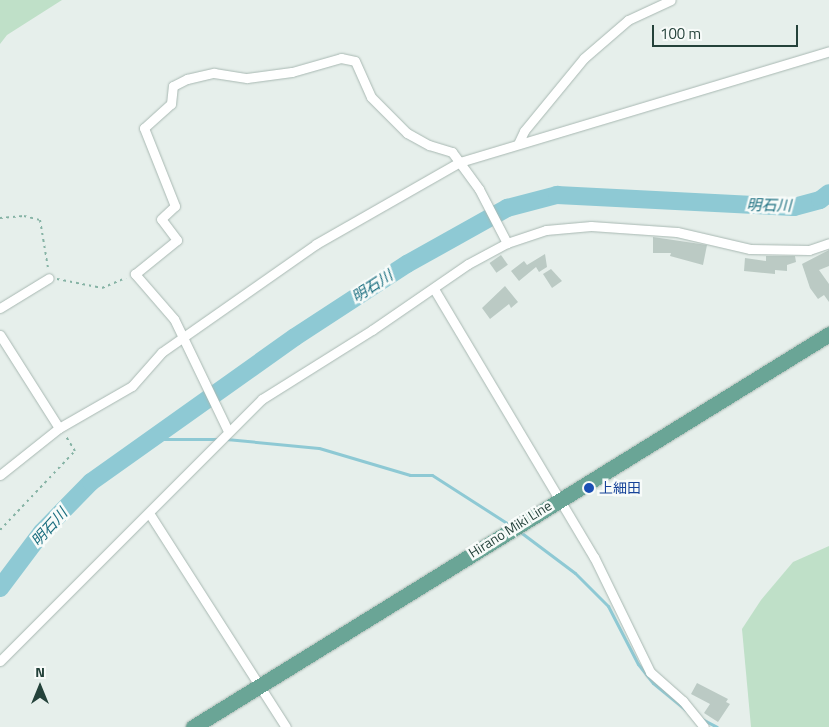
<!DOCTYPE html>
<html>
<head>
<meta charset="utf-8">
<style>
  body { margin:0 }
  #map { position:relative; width:829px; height:727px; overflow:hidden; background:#e6efeb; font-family:"Titillium Web","Noto Sans JP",sans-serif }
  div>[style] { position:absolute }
  .green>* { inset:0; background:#bfe0c8 }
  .stream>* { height:3px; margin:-1.5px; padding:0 1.5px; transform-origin:1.5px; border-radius:1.5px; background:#8ec9d4 }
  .river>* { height:18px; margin:-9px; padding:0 9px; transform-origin:9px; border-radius:9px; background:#8ec9d4 }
  .building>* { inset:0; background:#bbcac4; transform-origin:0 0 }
  .path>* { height:2px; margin-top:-1px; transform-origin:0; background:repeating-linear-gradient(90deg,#86b3a5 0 2.5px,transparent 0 6.5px) }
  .roads { filter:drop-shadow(0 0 1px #a8b8b2) drop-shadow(0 0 1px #a8b8b2) }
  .minor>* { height:9px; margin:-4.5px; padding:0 4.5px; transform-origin:4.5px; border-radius:4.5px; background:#fff }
  .primary>* { height:15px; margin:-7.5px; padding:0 7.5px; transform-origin:7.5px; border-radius:7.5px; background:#6aa596 }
  .dots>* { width:14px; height:14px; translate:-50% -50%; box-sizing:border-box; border:2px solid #f7fbf9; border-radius:50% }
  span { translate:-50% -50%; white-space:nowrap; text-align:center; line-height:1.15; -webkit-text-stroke:5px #f7fbf9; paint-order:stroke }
  .transit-label { font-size:14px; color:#164399 }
  .left { translate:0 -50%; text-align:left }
  .street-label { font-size:14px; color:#24423a }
  .water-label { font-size:15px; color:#1c6f80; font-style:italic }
  .north { position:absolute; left:15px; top:662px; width:50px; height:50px; -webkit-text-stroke:4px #f7fbf9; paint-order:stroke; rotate:0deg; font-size:14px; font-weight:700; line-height:20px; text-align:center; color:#24423a }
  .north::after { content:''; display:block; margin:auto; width:18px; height:22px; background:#24423a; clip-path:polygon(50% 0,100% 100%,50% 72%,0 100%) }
  .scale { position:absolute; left:652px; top:25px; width:146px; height:22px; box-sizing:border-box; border:2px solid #24423a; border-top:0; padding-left:6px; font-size:15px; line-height:18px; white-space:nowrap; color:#24423a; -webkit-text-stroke:4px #f7fbf9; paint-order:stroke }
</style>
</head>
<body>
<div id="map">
  <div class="green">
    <div style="clip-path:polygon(0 0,62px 0,7px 35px,0 44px)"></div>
    <div style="clip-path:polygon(829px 546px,829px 727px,751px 727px,742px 629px,761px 600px,793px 562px)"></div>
  </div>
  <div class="stream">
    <div style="left:153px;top:439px;width:66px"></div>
    <div style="left:226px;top:439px;width:93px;rotate:5.5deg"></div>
    <div style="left:319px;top:448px;width:95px;rotate:16.5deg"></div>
    <div style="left:410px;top:475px;width:22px"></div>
    <div style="left:432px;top:475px;width:93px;rotate:32.7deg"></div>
    <div style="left:519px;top:531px;width:70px;rotate:36.9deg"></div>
    <div style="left:575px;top:573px;width:47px;rotate:45deg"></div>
    <div style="left:608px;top:606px;width:65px;rotate:62.7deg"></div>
    <div style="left:638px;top:664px;width:24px;rotate:52deg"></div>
    <div style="left:653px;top:683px;width:43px;rotate:39.3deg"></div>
    <div style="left:700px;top:718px;width:19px;rotate:28deg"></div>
  </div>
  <div class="river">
    <div style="left:0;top:588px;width:70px;rotate:-53.1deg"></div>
    <div style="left:42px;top:532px;width:70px;rotate:-45.6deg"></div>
    <div style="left:91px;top:482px;width:250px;rotate:-35.4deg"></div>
    <div style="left:295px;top:337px;width:134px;rotate:-33.1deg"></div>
    <div style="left:407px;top:264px;width:115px;rotate:-29.2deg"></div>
    <div style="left:507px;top:208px;width:52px;rotate:-14.6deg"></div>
    <div style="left:557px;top:195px;width:237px;rotate:2.9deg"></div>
    <div style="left:794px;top:207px;width:27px;rotate:-15deg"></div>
    <div style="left:820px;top:200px;width:11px;rotate:-38deg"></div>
  </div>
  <div class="building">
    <div style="clip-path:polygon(653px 237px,707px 245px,703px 265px,670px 256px,671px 253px,653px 253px)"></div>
    <div style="clip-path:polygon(829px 250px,829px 266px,819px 270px,829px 284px,829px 302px,824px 295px,818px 299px,810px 288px,802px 264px)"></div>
    <div style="clip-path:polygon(545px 254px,547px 267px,539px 272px,536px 267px,519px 281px,511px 271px,524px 261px,527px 265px)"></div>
    <div style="left:501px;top:255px;width:12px;height:14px;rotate:55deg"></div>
    <div style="clip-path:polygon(766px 256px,795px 256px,796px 262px,787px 265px,787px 271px,775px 270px,775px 274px,744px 271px,745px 258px,766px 261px)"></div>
    <div style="clip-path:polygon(551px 269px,562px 281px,552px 288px,543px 274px)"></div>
    <div style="clip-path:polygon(505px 286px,518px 302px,511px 308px,509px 304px,490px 319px,482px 308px)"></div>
    <div style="clip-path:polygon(697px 683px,728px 699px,726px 702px,730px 704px,718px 722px,704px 713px,710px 704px,691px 694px)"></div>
  </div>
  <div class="path">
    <div style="left:0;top:218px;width:24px;rotate:-5deg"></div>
    <div style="left:24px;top:216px;width:16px;rotate:14deg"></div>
    <div style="left:40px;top:220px;width:49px;rotate:80.5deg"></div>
    <div style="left:57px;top:279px;width:46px;rotate:11.3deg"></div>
    <div style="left:102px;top:288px;width:26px;rotate:-23deg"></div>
    <div style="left:0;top:530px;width:109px;rotate:-46.5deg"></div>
    <div style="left:75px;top:451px;width:19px;rotate:-122deg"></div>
  </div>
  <div class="roads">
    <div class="minor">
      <div style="left:518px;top:144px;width:14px;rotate:-65deg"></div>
      <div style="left:524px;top:131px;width:94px;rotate:-50.6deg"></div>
      <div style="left:584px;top:58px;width:58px;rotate:-40.8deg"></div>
      <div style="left:628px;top:20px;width:47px;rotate:-24.9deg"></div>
      <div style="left:434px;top:289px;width:312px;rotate:59.2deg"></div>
      <div style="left:594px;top:557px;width:128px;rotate:64deg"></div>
      <div style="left:650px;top:672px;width:44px;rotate:41.3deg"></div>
      <div style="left:683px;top:701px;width:33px;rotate:51deg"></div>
      <div style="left:0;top:308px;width:57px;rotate:-31.5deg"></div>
      <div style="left:0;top:335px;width:110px;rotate:57.6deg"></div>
      <div style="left:228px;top:431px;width:124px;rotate:-115.7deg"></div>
      <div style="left:174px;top:319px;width:60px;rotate:-130.9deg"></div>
      <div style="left:135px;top:274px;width:54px;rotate:-39deg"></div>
      <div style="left:177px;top:240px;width:26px;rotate:-127deg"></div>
      <div style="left:161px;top:219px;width:19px;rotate:-43deg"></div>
      <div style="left:175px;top:206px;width:84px;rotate:-111.7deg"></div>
      <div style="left:144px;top:128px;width:36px;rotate:-42deg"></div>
      <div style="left:171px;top:104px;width:18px;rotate:-84deg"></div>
      <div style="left:173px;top:86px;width:16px;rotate:-27deg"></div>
      <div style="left:187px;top:79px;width:28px;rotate:-13deg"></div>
      <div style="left:214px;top:73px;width:33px;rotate:9deg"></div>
      <div style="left:247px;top:78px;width:45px;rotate:-7.6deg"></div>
      <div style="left:292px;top:72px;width:51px;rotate:-15.9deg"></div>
      <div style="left:341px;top:58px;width:14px;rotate:12deg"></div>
      <div style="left:355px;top:61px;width:39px;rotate:66deg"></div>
      <div style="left:371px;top:97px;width:51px;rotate:45deg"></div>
      <div style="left:407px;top:133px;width:25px;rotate:29deg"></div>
      <div style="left:429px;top:145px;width:24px;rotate:17deg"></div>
      <div style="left:452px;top:152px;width:46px;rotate:53.9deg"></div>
      <div style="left:479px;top:189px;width:61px;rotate:62.6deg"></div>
      <div style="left:0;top:475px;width:75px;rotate:-38.5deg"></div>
      <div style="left:59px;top:428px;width:84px;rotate:-29.9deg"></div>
      <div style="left:132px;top:386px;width:45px;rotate:-48.6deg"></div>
      <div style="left:162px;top:352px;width:188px;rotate:-35deg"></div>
      <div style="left:316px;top:244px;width:166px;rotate:-29.7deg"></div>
      <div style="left:460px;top:162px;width:385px;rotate:-16.7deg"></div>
      <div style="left:149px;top:513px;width:254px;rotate:57.4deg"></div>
      <div style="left:0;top:661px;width:371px;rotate:-45deg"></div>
      <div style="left:262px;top:399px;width:130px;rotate:-32.1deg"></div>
      <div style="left:372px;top:330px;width:116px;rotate:-34.5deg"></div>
      <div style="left:468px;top:264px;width:44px;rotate:-28.3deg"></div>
      <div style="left:507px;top:243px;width:41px;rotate:-18.4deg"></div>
      <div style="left:546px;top:230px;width:45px;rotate:-5.1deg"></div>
      <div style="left:591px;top:226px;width:86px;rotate:4deg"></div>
      <div style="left:677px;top:232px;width:75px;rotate:13.1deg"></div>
      <div style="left:750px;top:249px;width:59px;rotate:1deg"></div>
      <div style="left:809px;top:250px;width:21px;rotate:-19deg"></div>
    </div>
    <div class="primary">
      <div style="left:193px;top:727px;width:748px;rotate:-31.71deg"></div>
    </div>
  </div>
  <div class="dots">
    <div style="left:589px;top:488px;background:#1a4fb4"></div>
  </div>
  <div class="transit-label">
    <span class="left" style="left:599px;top:488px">上細田</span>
  </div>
  <div class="street-label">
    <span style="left:510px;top:529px;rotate:-32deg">Hirano Miki Line</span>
  </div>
  <div class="water-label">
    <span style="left:769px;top:205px;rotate:1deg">明石川</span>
    <span style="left:372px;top:286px;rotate:-33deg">明石川</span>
    <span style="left:49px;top:527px;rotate:-48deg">明石川</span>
  </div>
  <div class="north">N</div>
  <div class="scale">100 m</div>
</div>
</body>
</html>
